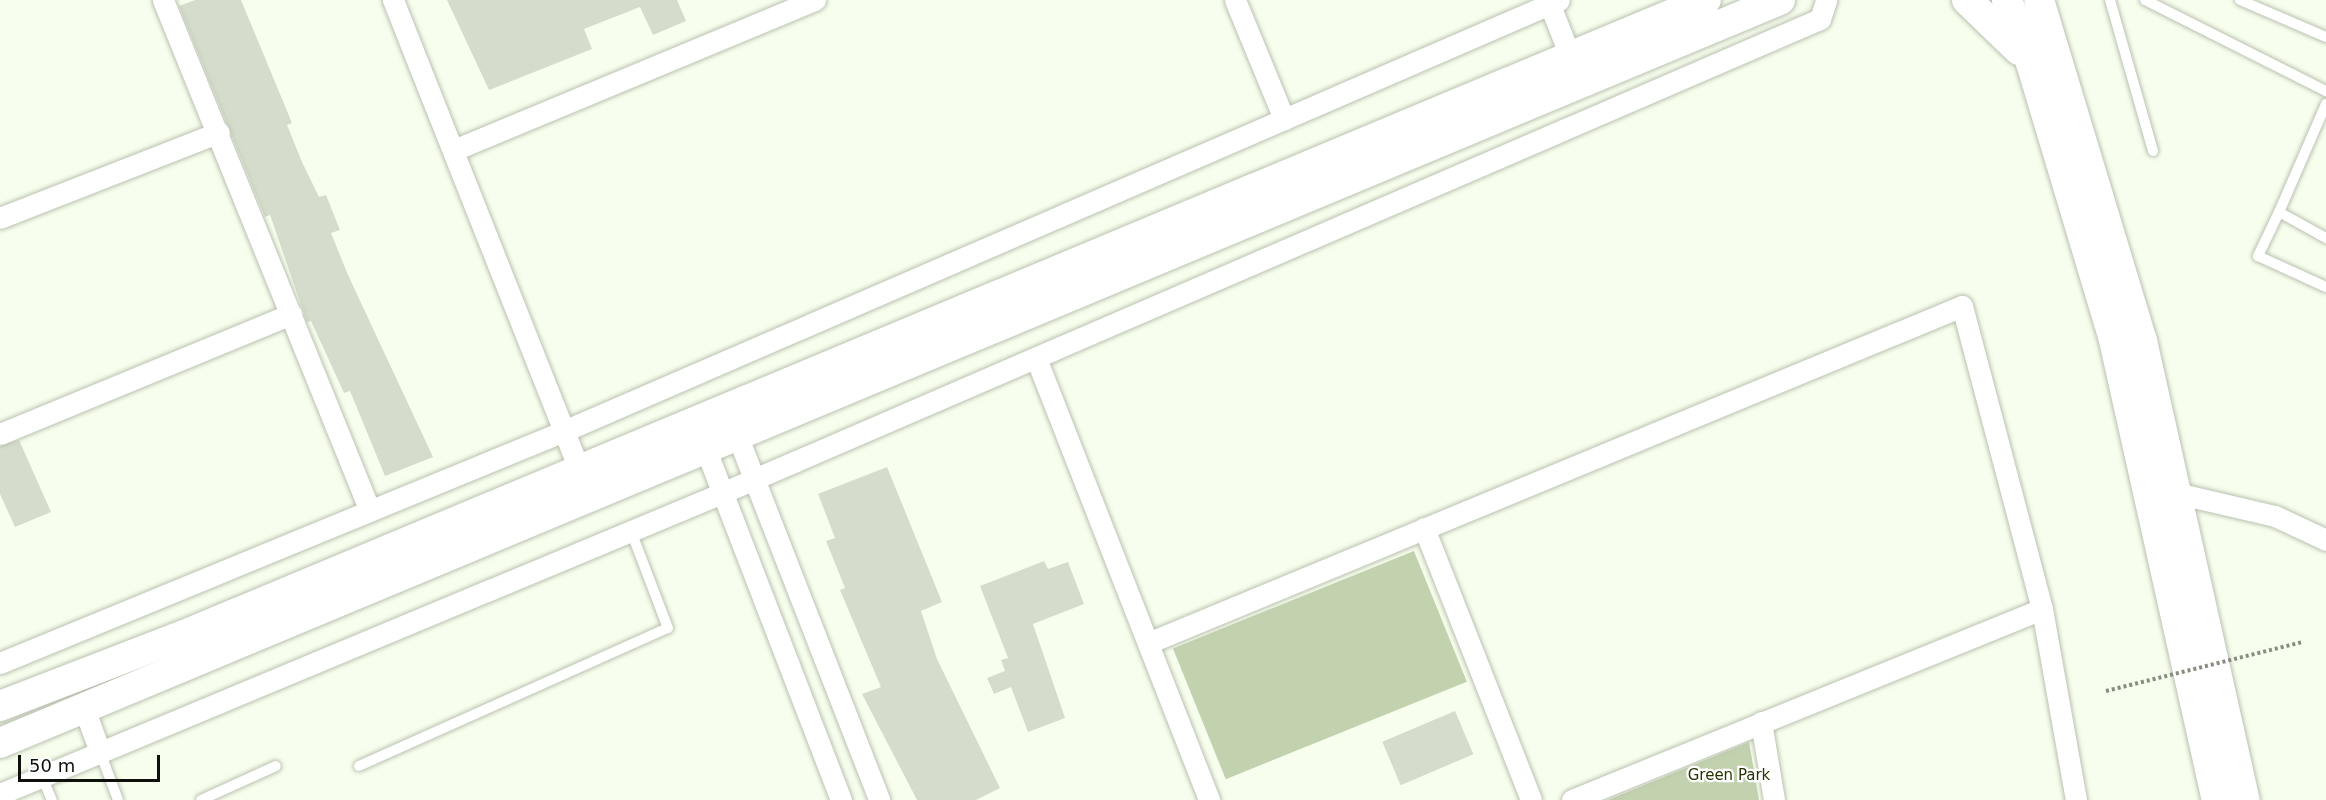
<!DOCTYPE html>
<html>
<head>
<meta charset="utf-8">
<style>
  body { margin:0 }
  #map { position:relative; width:2326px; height:800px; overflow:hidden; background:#f7feed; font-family:"DejaVu Sans",sans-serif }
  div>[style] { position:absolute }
  .green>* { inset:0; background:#c2d1ae; transform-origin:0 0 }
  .building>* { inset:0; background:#d5dccb; transform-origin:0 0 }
  .roads { filter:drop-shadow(0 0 2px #bac1b1) drop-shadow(0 0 2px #bac1b1) }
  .lane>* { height:10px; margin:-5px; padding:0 5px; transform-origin:5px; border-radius:5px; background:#fff }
  .street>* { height:21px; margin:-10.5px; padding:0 10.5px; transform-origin:10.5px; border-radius:10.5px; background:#fff }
  .secondary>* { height:30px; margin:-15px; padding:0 15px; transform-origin:15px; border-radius:15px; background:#fff }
  .path-bridge>* { height:4px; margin-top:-2px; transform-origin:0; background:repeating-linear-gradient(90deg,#878c80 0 3px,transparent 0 6px) }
  span { translate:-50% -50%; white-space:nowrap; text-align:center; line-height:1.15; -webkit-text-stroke:4.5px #fff; paint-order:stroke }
  .park-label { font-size:15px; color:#243500 }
  .scale { position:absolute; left:18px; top:755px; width:142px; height:27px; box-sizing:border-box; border:3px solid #0e110b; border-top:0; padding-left:8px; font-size:18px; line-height:21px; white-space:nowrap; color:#0e110b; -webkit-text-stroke:4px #fff; paint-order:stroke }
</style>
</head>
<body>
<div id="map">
  <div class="green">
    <div style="left:1414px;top:551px;width:141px;height:260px;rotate:68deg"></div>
    <div style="clip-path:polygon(1749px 742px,1759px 800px,1608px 800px)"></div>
  </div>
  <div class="building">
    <div style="clip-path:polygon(195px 0,241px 0,292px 123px,287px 125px,302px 162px,319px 197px,326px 195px,340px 230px,331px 233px,348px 275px,433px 457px,385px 476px,350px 391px,344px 393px,311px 321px,307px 322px,270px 215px,265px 217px,179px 6px)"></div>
    <div style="clip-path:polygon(447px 0,677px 0,686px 21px,653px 35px,640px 7px,584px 29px,592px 49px,489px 90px)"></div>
    <div style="clip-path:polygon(19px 440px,51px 512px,15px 527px,0 494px,0 446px)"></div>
    <div style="clip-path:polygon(887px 467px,942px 602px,921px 611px,937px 659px,1000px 788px,976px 800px,917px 800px,862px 694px,881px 687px,840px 590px,845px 588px,826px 541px,835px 538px,818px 494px)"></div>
    <div style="clip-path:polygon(1044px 561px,1048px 569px,1068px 562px,1084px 604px,1033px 624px,1065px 718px,1028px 732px,1011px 687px,994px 694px,987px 678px,1005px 671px,1001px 660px,1008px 658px,980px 586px)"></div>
    <div style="left:1455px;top:711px;width:47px;height:79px;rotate:67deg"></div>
  </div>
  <div class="roads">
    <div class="lane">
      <div style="left:2110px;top:0;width:157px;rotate:74.1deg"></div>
      <div style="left:2145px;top:0;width:203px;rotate:26.7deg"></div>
      <div style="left:2240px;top:0;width:94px;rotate:23.3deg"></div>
      <div style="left:2326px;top:104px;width:118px;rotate:113.5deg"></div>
      <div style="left:2279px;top:212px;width:54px;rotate:29deg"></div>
      <div style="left:2279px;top:212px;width:49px;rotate:115.5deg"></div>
      <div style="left:2258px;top:256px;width:75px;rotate:24.5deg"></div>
      <div style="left:100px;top:752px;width:51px;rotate:69.4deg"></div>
      <div style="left:359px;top:766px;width:338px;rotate:-24.1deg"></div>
      <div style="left:668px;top:628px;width:104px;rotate:-110.9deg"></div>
      <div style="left:42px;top:777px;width:25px;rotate:67deg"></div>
      <div style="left:201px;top:800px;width:82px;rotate:-24.4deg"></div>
    </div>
    <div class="street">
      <div style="left:163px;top:0;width:551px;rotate:67.95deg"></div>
      <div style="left:393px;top:0;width:505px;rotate:68.37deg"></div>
      <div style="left:1235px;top:0;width:129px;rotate:67.6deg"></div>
      <div style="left:1548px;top:0;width:60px;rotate:68.6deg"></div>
      <div style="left:454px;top:150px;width:391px;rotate:-22.6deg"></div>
      <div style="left:0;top:218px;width:235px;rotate:-21.4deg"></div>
      <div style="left:1036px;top:358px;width:475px;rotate:68.6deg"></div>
      <div style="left:732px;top:422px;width:406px;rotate:68.7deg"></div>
      <div style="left:0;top:434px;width:315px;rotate:-22.4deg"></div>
      <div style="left:701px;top:437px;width:389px;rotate:68.9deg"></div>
      <div style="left:2176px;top:493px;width:102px;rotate:13.1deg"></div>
      <div style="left:2275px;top:516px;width:56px;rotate:25.2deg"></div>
      <div style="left:1424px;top:528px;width:292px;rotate:68.5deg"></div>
      <div style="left:1148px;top:643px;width:881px;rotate:-22.49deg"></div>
      <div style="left:1962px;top:306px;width:313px;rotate:75.2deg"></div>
      <div style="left:2042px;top:609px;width:194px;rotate:79.9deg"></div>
      <div style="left:0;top:663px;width:610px;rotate:-22.36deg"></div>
      <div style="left:564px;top:431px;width:1084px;rotate:-23.42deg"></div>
      <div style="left:84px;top:708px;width:47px;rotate:70deg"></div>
      <div style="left:1761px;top:722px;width:79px;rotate:80.5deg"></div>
      <div style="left:0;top:794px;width:782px;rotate:-22.63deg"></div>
      <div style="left:722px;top:493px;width:1196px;rotate:-23.35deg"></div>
      <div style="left:1820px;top:19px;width:20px;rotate:-72deg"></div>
      <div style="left:1572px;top:800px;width:507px;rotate:-22.12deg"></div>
    </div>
    <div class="secondary">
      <div style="left:1967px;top:0;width:72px;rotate:43.9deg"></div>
      <div style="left:2007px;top:0;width:67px;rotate:69.1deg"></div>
      <div style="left:2031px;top:63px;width:289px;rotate:73.3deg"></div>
      <div style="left:2114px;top:340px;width:471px;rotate:77.4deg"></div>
      <div style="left:2039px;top:0;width:356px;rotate:73.2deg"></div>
      <div style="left:2142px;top:341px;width:470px;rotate:77.4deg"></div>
      <div style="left:0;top:706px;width:197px;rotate:-21.1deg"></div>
      <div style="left:184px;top:635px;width:1649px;rotate:-22.65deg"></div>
      <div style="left:0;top:743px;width:1929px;rotate:-22.66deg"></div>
    </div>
  </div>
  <div class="path-bridge">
    <div style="left:2106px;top:691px;width:202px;rotate:-14deg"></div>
  </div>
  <div class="park-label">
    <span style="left:1729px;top:776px">Green Park</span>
  </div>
  <div class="scale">50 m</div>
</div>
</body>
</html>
